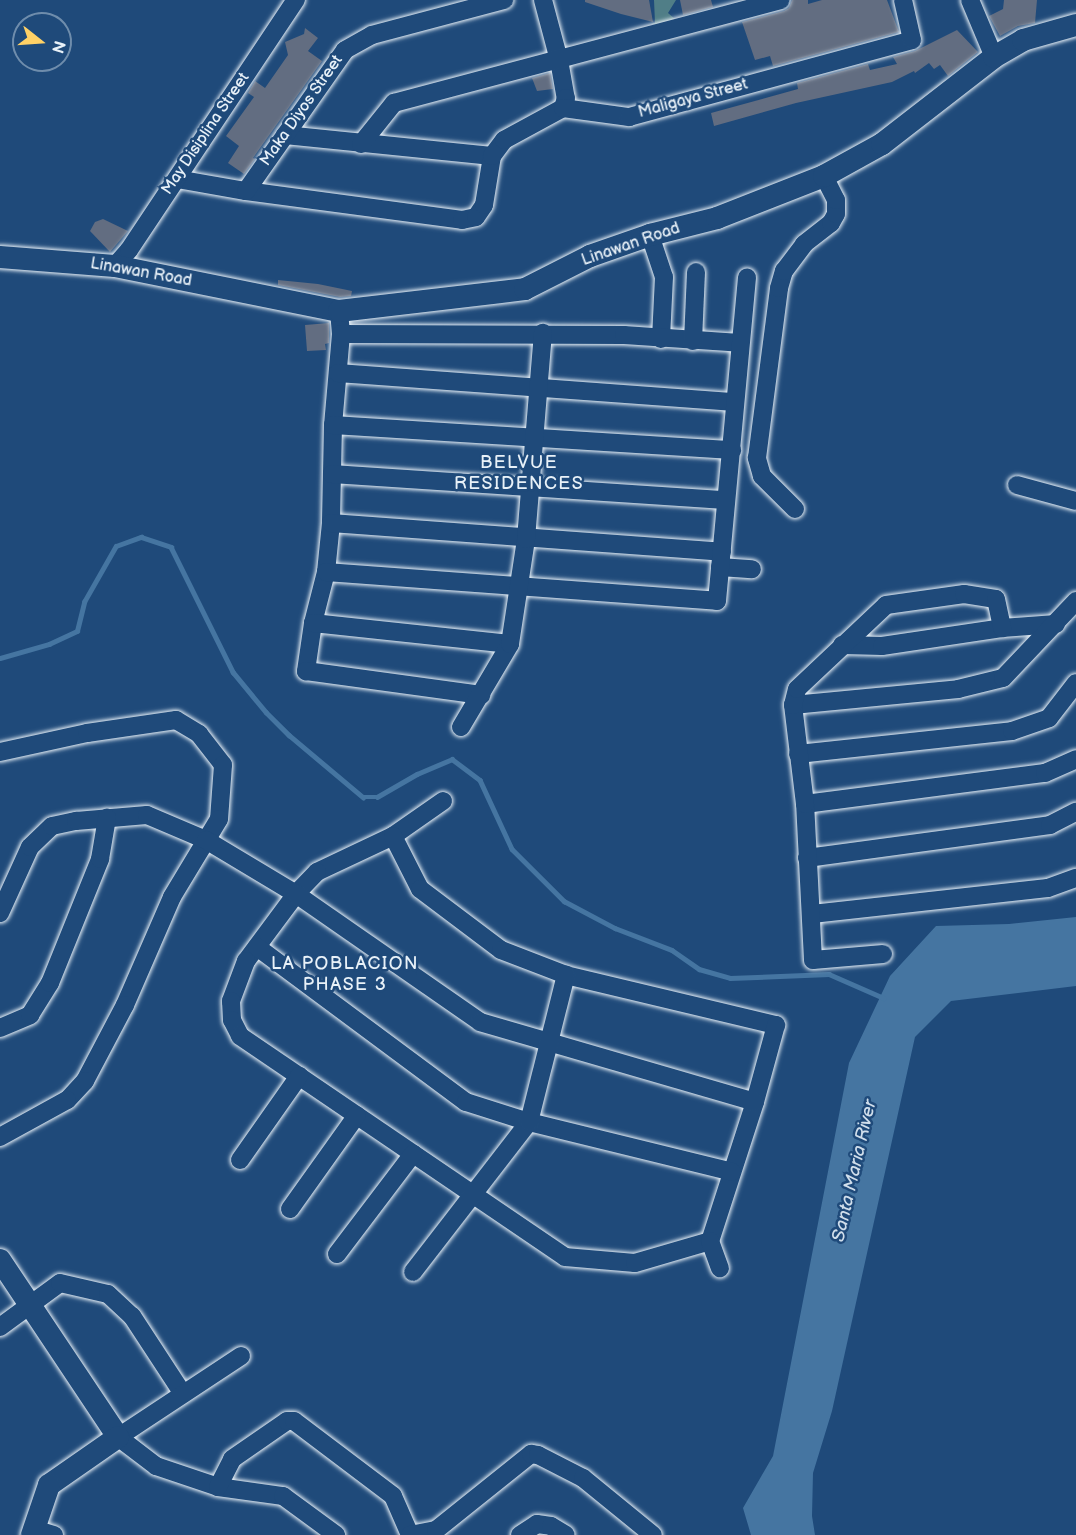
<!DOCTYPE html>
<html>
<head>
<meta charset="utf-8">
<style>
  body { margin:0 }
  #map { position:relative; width:1076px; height:1535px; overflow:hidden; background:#1f4a7a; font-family:"Balsamiq Sans",sans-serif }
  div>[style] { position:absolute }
  .green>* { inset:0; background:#507e87 }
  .water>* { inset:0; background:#4575a1 }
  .stream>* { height:4.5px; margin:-2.25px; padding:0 2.25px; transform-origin:2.25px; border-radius:2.25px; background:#4575a1 }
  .building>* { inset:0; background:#626d81 }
  .roads { filter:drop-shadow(0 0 2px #e8f1f8) drop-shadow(0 0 2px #e8f1f8) }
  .minor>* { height:18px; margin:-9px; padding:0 9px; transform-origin:9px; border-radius:9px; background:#1f4a7a }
  .tertiary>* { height:22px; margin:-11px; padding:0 11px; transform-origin:11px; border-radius:11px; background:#1f4a7a }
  span { translate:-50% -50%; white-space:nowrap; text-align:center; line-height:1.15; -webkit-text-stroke:5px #1f4a7a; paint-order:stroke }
  .street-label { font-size:16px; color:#e8f1f8 }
  .neighbourhood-label { font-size:18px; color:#e8f1f8; letter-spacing:1.5px }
  .water-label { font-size:18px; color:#d0deeb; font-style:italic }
  .north { position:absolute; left:12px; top:12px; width:60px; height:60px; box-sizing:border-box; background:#1f4a7a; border:2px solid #6f8dac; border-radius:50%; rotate:107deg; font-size:16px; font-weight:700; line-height:24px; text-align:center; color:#e8f1f8 }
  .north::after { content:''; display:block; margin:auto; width:21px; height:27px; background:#ffd166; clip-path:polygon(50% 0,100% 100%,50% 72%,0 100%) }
</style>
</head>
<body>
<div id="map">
  <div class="green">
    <div style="clip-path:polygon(654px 0,676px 0,668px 13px,682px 25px,669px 29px,651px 23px,655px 23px)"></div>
  </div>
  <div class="water">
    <div style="clip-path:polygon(1076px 917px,1076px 986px,951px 1001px,915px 1037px,832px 1411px,813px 1473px,812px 1516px,815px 1535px,751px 1535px,743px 1508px,773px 1456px,849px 1063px,890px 976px,936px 926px,1009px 924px)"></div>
  </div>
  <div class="stream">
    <div style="left:0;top:658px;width:51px;rotate:-15.9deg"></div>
    <div style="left:49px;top:644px;width:31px;rotate:-25deg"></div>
    <div style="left:77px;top:631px;width:30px;rotate:-76deg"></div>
    <div style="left:84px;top:602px;width:64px;rotate:-60.3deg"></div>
    <div style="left:116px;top:546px;width:27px;rotate:-20deg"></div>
    <div style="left:141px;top:537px;width:32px;rotate:18deg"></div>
    <div style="left:171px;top:547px;width:140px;rotate:63.6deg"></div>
    <div style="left:233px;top:672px;width:52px;rotate:50.5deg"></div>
    <div style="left:266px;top:712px;width:33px;rotate:45deg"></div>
    <div style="left:289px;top:735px;width:97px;rotate:40deg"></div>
    <div style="left:363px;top:797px;width:14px"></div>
    <div style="left:377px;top:797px;width:46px;rotate:-29.9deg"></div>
    <div style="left:417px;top:774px;width:38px;rotate:-23deg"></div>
    <div style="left:452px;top:759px;width:35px;rotate:37deg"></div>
    <div style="left:480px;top:780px;width:76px;rotate:65.1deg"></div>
    <div style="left:512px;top:849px;width:74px;rotate:45deg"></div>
    <div style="left:564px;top:901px;width:58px;rotate:27.9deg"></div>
    <div style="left:615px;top:928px;width:61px;rotate:21.1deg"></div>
    <div style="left:672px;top:950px;width:33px;rotate:35deg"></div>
    <div style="left:699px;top:969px;width:32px;rotate:16deg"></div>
    <div style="left:730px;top:978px;width:99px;rotate:-2.3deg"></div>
    <div style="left:829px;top:974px;width:60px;rotate:23.6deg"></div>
  </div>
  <div class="building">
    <div style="clip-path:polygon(585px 0,649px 0,653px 22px,621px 14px,585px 2px)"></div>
    <div style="clip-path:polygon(680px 0,711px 0,713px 7px,683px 15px)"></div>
    <div style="clip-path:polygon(792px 0,808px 0,808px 4px,822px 0,887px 0,899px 32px,773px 66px,770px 56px,755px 60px,742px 22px,784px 11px,789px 8px)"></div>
    <div style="clip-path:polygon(1004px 0,1037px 0,1035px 23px,1018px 26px,1000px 36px,989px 16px,1003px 9px)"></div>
    <div style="clip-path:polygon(305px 28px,318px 38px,308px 51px,322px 61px,253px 158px,255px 159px,244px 174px,228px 163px,239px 146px,226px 136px,254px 97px,248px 93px,255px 81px,265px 88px,288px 55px,285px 42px,304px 34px)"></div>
    <div style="clip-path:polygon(957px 30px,978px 52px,948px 76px,940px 65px,934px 69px,929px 63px,915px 73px,914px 71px,892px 82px,796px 103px,714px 126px,711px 113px,798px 89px,797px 83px,868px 64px,870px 70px,897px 64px,893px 57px,915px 51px)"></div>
    <div style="clip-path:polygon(550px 73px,553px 89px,537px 91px,532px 78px)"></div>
    <div style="clip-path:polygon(103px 219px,128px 231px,110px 252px,90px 231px,95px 222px)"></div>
    <div style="clip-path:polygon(278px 280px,318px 284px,352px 291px,351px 296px,340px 297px,278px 285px)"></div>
    <div style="clip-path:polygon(329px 323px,329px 343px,325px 344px,326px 350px,307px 351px,305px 325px)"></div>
  </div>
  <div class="roads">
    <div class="minor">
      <div style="left:543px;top:0;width:62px;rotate:75.1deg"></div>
      <div style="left:559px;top:60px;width:39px;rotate:80deg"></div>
      <div style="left:566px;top:98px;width:10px;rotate:107deg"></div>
      <div style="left:970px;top:0;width:62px;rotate:67.2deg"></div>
      <div style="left:285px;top:135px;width:208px;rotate:5.8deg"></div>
      <div style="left:361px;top:144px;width:53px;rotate:-51.2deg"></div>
      <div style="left:394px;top:103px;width:400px;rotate:-14.9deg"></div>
      <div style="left:177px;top:179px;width:70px;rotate:9.9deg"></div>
      <div style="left:246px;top:191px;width:218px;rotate:7.6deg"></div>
      <div style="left:462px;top:220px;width:14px;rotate:-12deg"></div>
      <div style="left:476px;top:217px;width:14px;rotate:-56deg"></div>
      <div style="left:484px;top:205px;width:50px;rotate:-80.7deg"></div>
      <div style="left:492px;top:156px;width:20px;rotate:-53deg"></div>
      <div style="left:504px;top:140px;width:67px;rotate:-28.5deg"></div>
      <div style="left:563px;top:108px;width:67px;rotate:7.8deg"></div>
      <div style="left:629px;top:117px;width:293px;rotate:-15.2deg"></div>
      <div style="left:912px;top:40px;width:41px;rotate:-102.7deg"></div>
      <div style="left:246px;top:191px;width:172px;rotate:-54.9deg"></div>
      <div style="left:345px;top:50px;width:31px;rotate:-29deg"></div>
      <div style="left:372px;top:35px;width:137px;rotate:-14.9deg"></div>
      <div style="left:650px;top:235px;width:44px;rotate:71.6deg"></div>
      <div style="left:664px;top:277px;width:62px;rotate:92.8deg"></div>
      <div style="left:115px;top:266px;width:21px;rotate:-49deg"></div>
      <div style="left:129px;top:250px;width:301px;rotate:-56.3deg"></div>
      <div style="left:339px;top:311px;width:23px;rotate:85deg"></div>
      <div style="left:341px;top:334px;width:91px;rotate:95deg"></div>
      <div style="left:333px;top:425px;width:98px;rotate:91.2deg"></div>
      <div style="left:331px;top:523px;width:49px;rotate:95.8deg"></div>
      <div style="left:326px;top:572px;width:53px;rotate:104.3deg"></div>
      <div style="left:313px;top:623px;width:49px;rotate:98.3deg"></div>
      <div style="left:306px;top:671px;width:177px;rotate:7.8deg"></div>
      <div style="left:341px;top:334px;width:283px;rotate:0.2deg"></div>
      <div style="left:624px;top:335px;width:116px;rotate:3.9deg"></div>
      <div style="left:693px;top:341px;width:69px;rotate:-87.5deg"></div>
      <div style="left:338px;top:373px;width:398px;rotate:4.2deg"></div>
      <div style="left:333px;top:425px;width:400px;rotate:3.6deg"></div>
      <div style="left:332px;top:474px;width:394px;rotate:3.8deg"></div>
      <div style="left:1017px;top:485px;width:61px;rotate:15.2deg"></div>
      <div style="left:795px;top:509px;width:47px;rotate:-135deg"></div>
      <div style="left:762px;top:476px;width:19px;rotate:-106deg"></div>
      <div style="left:757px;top:458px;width:171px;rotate:-82.6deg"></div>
      <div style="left:779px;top:288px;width:18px;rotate:-74deg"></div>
      <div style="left:784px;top:271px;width:34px;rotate:-53deg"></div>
      <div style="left:804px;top:244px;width:34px;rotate:-38deg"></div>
      <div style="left:831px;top:223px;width:10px;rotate:-61deg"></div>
      <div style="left:836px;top:214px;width:14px;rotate:-90deg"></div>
      <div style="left:836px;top:200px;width:27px;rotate:-117deg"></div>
      <div style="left:331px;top:523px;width:392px;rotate:4.2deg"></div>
      <div style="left:720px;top:567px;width:32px;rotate:4deg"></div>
      <div style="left:326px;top:572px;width:392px;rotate:4.2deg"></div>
      <div style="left:717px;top:601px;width:325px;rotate:-84.7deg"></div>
      <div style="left:313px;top:623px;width:198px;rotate:6.1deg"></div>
      <div style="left:842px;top:645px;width:40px;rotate:1.4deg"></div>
      <div style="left:882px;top:646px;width:121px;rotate:-8.5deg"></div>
      <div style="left:1002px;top:628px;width:54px;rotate:-4.2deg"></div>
      <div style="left:793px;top:705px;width:166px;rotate:-5.5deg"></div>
      <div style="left:958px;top:689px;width:46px;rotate:-13.7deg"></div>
      <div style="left:1003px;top:678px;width:106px;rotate:-46.5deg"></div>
      <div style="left:461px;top:727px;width:96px;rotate:-59.4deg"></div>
      <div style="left:510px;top:644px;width:106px;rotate:-81.3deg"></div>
      <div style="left:526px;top:539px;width:207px;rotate:-85.3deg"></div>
      <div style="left:0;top:752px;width:89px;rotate:-12.3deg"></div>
      <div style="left:87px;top:733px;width:90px;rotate:-8.3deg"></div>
      <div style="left:176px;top:720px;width:27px;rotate:31deg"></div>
      <div style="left:199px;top:734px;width:39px;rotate:52deg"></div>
      <div style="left:223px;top:765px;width:54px;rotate:94.2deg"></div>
      <div style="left:219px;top:819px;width:91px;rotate:121.1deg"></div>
      <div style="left:172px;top:897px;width:118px;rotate:113.5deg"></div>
      <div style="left:125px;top:1005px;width:86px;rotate:117.8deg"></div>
      <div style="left:85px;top:1081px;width:26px;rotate:133deg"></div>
      <div style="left:67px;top:1100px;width:77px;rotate:151.1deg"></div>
      <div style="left:798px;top:754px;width:215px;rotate:-6.1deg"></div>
      <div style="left:1012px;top:731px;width:39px;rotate:-19deg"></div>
      <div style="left:1049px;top:718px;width:44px;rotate:-52.4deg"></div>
      <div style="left:443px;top:801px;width:61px;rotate:145deg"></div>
      <div style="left:393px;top:836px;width:84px;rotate:154.7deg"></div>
      <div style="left:317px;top:872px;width:30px;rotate:134deg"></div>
      <div style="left:296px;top:894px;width:84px;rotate:126.7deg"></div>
      <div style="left:246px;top:961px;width:43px;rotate:110.6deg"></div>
      <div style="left:231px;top:1001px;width:19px;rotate:87deg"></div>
      <div style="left:232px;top:1020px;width:18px;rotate:63deg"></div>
      <div style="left:240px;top:1036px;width:393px;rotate:34.2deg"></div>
      <div style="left:565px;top:1257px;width:70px;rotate:4.9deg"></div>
      <div style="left:635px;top:1263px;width:78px;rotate:-16.3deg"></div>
      <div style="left:805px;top:804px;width:242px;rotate:-7.4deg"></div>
      <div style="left:1045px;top:773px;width:34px;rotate:-24deg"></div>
      <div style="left:393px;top:836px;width:59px;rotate:63deg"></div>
      <div style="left:420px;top:889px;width:101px;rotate:37deg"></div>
      <div style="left:501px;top:950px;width:70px;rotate:21deg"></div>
      <div style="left:566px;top:975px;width:216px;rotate:13.4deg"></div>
      <div style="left:776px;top:1025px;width:80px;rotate:105.3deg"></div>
      <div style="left:755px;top:1102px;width:146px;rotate:107.9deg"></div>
      <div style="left:710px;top:1241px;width:29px;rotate:70deg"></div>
      <div style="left:807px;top:858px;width:245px;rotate:-7.7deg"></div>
      <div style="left:1050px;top:825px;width:29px;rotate:-27deg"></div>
      <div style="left:0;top:913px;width:72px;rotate:-65.6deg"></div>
      <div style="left:30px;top:847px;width:30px;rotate:-44deg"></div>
      <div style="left:52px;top:826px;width:25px;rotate:-12deg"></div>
      <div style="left:76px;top:821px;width:71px;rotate:-4.8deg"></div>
      <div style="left:147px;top:815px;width:64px;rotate:23deg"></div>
      <div style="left:206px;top:840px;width:105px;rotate:31deg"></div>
      <div style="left:296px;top:894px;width:224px;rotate:34.8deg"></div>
      <div style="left:480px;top:1022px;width:286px;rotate:16.2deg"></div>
      <div style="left:812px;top:914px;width:237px;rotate:-6.3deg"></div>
      <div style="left:1048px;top:888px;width:30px;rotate:-20deg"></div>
      <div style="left:257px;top:947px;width:260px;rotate:36.6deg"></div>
      <div style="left:466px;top:1102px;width:66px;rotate:17.6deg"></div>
      <div style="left:529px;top:1122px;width:209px;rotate:13.8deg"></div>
      <div style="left:883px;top:954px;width:70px;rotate:175.1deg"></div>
      <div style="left:813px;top:960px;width:156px;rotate:-92.9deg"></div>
      <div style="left:805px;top:804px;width:100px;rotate:-96.9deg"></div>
      <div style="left:793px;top:705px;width:16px;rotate:-76deg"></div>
      <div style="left:797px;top:689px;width:122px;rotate:-43.3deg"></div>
      <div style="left:886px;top:605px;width:79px;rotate:-8deg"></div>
      <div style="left:964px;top:594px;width:32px;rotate:9deg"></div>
      <div style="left:996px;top:599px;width:30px;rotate:78deg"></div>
      <div style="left:0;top:1028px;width:33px;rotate:-23deg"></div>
      <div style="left:30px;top:1015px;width:38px;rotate:-58deg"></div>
      <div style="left:50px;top:983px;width:134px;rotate:-68deg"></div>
      <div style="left:100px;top:859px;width:42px;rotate:-80.3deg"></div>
      <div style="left:240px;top:1160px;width:103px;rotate:-54.9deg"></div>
      <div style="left:290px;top:1209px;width:115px;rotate:-54.5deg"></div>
      <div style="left:337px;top:1254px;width:126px;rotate:-52.8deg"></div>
      <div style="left:413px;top:1272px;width:190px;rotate:-52.3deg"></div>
      <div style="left:529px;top:1122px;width:152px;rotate:-75.9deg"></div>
      <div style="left:0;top:1327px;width:74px;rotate:-36.3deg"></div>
      <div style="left:60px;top:1283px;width:49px;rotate:12.9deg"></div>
      <div style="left:108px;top:1294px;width:33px;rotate:43deg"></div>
      <div style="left:132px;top:1316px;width:93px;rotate:56.8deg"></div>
      <div style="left:241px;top:1356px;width:147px;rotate:146.6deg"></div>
      <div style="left:118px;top:1437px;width:48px;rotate:37.3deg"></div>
      <div style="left:156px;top:1466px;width:65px;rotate:18.7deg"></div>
      <div style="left:218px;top:1487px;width:66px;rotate:7.9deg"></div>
      <div style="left:283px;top:1496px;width:66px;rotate:36.3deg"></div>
      <div style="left:218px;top:1487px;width:31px;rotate:-63deg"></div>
      <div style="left:232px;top:1459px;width:67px;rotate:-34.6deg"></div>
      <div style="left:287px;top:1421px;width:7px"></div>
      <div style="left:294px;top:1421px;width:124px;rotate:37.1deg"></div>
      <div style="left:393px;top:1496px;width:43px;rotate:66.4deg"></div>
      <div style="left:34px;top:1529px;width:21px;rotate:17deg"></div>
      <div style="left:410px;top:1535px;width:26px;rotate:-11deg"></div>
      <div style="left:436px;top:1530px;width:122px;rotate:-38.7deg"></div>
      <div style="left:531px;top:1454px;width:7px;rotate:8deg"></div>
      <div style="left:538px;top:1455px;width:51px;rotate:27.1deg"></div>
      <div style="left:583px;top:1478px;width:90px;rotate:39.2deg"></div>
      <div style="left:520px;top:1535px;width:20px;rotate:-33deg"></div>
      <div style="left:537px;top:1524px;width:14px;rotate:8deg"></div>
      <div style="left:551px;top:1526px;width:17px;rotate:31deg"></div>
    </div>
    <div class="tertiary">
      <div style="left:0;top:257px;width:115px;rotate:4.5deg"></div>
      <div style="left:115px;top:266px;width:228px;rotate:11.4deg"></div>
      <div style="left:339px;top:311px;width:187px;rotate:-6.7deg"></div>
      <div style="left:525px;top:289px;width:73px;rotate:-26.9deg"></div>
      <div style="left:590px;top:256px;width:64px;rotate:-19.3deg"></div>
      <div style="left:650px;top:235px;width:69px;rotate:-14.2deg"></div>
      <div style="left:717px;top:218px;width:115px;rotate:-21.4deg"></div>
      <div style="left:824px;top:176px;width:66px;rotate:-28.9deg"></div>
      <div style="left:882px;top:144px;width:142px;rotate:-37.8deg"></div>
      <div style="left:994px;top:57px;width:34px;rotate:-30deg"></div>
      <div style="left:1023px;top:40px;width:55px;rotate:-15.8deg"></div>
      <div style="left:0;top:1260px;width:213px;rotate:56.3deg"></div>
      <div style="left:118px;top:1437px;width:84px;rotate:145.2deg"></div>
      <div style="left:49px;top:1485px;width:53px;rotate:108.8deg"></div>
    </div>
  </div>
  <div class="street-label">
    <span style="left:693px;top:99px;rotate:-15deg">Maligaya Street</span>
    <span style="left:302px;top:111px;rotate:-55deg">Maka Diyos Street</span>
    <span style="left:206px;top:134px;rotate:-56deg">May Disiplina Street</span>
    <span style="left:631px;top:245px;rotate:-19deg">Linawan Road</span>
    <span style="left:141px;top:273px;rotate:10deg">Linawan Road</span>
  </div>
  <div class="neighbourhood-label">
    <span style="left:519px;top:474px">BELVUE<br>RESIDENCES</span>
    <span style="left:345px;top:975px">LA POBLACION<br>PHASE 3</span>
  </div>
  <div class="water-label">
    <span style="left:855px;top:1171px;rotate:-77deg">Santa Maria River</span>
  </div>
  <div class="north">N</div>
</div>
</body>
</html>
